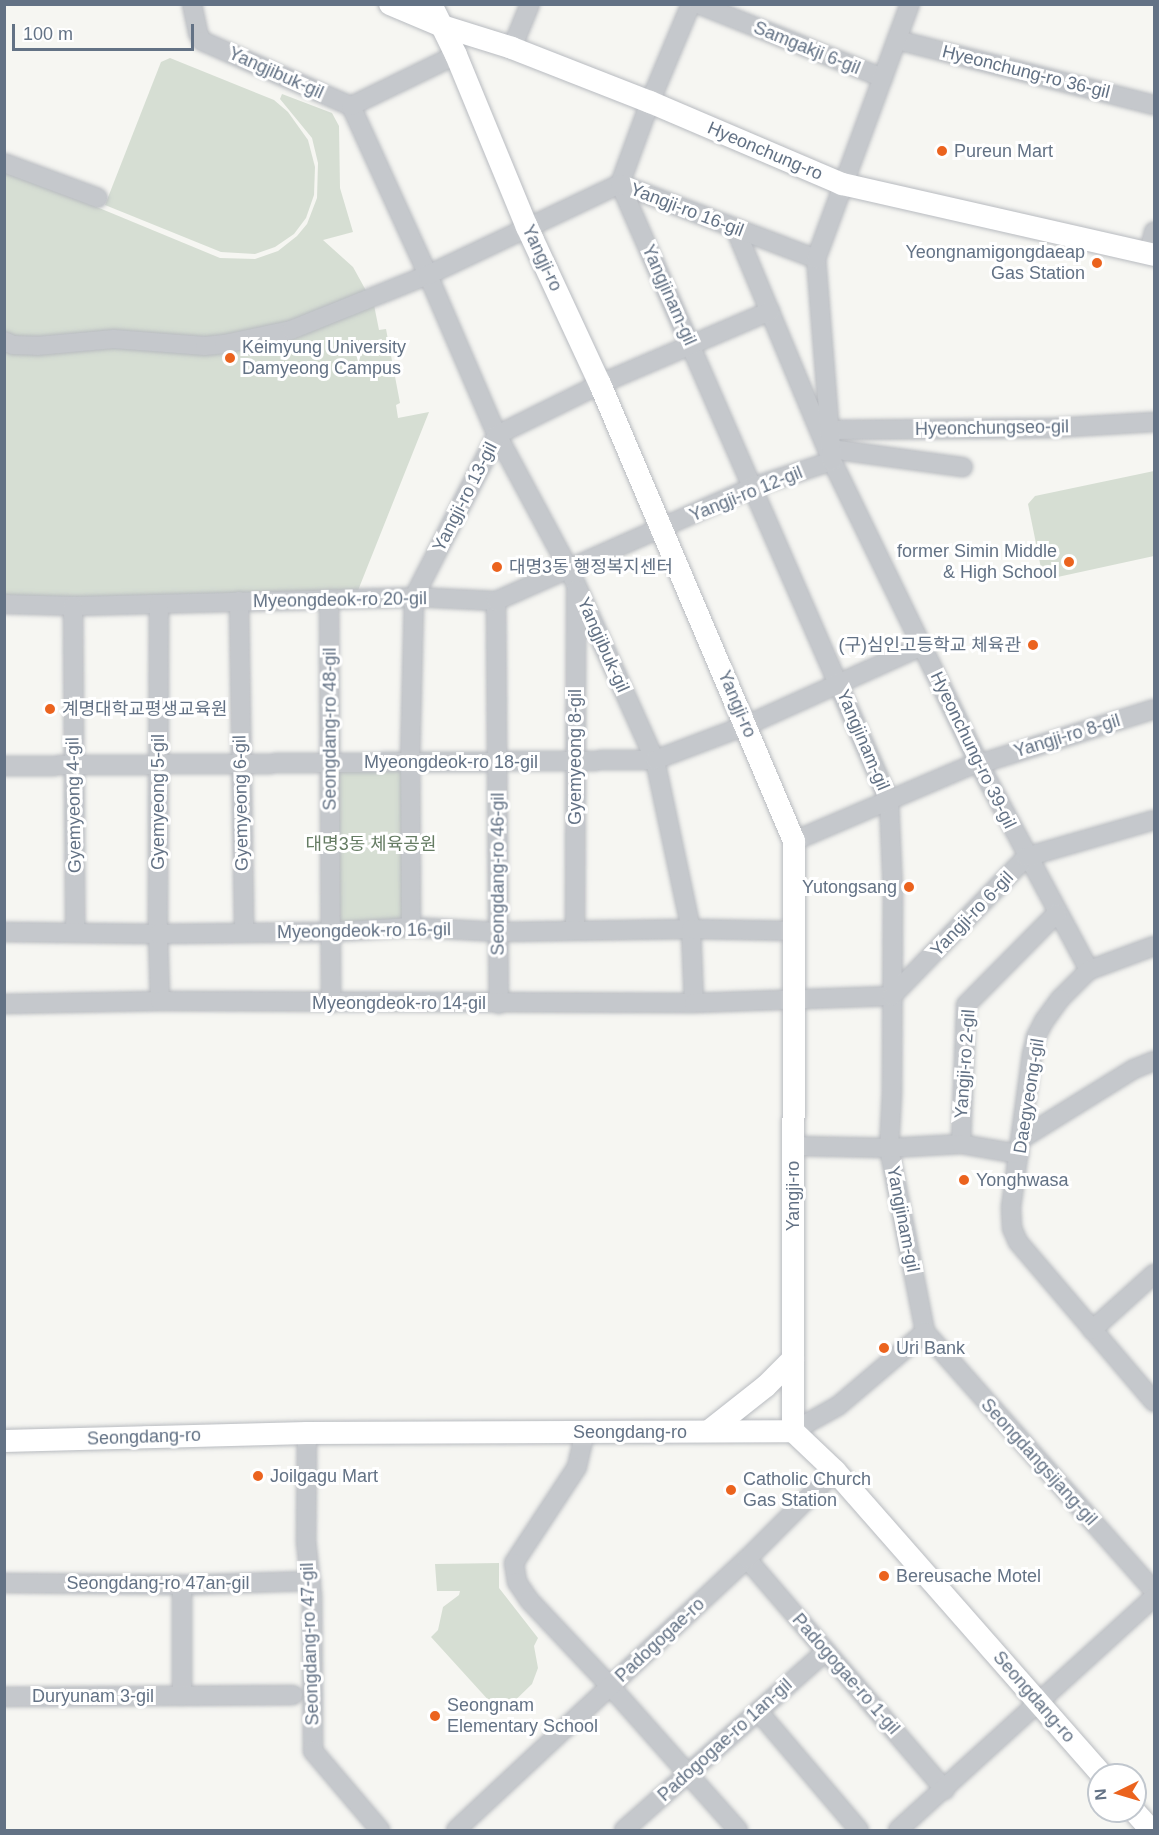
<!DOCTYPE html>
<html>
<head>
<meta charset="utf-8">
<style>
  body { margin:0 }
  #map { position:relative; width:1159px; height:1835px; overflow:hidden; background:#f6f6f2; font-family:Arial,"Noto Sans KR",sans-serif }
  div>[style] { position:absolute }
  .green>* { inset:0; background:#d6ded3; transform-origin:0 0 }
  .roads { filter:drop-shadow(0 0 2px #b8bbc0) drop-shadow(0 0 2px #b8bbc0) }
  .minor>* { height:18px; margin:-9px; padding:0 9px; transform-origin:9px; border-radius:9px; background:#c5c8cc }
  .major>* { height:22px; margin:-11px; padding:0 11px; transform-origin:11px; border-radius:11px; background:#fff }
  .dots>* { width:16px; height:16px; translate:-50% -50%; box-sizing:border-box; border:3px solid #fff; border-radius:50% }
  span { translate:-50% -50%; white-space:nowrap; text-align:center; line-height:1.15; -webkit-text-stroke:6px #fff; paint-order:stroke }
  .street-label { font-size:18px; color:#637285 }
  .poi-label { font-size:18px; color:#637285 }
  .left { translate:0 -50%; text-align:left }
  .right { translate:-100% -50%; text-align:right }
  .park-label { font-size:18px; color:#657c63 }
  .frame { position:absolute; inset:0; border:6px solid #637285; pointer-events:none }
  .north { position:absolute; left:1087px; top:1763px; width:60px; height:60px; box-sizing:border-box; background:#fff; border:2px solid #c1c7ce; border-radius:50%; rotate:265deg; font-size:16px; font-weight:700; line-height:24px; text-align:center; color:#637285 }
  .north::after { content:''; display:block; margin:auto; width:21px; height:27px; background:#eb631e; clip-path:polygon(50% 0,100% 100%,50% 72%,0 100%) }
  .scale { position:absolute; left:12px; top:24px; width:182px; height:27px; box-sizing:border-box; border:3px solid #637285; border-top:0; padding-left:8px; font-size:18px; line-height:21px; white-space:nowrap; color:#637285; -webkit-text-stroke:4px #fff; paint-order:stroke }
</style>
</head>
<body>
<div id="map">
  <div class="green">
    <div style="clip-path:polygon(170px 58px,274px 100px,288px 112px,308px 140px,315px 167px,314px 195px,306px 218px,294px 234px,275px 247px,255px 254px,221px 252px,105px 205px,161px 62px)"></div>
    <div style="clip-path:polygon(282px 94px,332px 113px,339px 126px,340px 188px,353px 232px,323px 240px,353px 267px,374px 305px,379px 330px,386px 329px,400px 403px,396px 405px,398px 418px,429px 412px,355px 598px,5px 604px,5px 169px,220px 258px,255px 259px,278px 251px,297px 236px,307px 224px,317px 198px,318px 163px,312px 138px,280px 99px)"></div>
    <div style="clip-path:polygon(1154px 471px,1154px 556px,1053px 578px,1042px 573px,1028px 504px,1035px 496px)"></div>
    <div style="left:330px;top:762px;width:80px;height:170px"></div>
    <div style="clip-path:polygon(499px 1563px,499px 1588px,538px 1638px,534px 1646px,538px 1668px,532px 1684px,501px 1714px,431px 1637px,438px 1630px,443px 1607px,459px 1595px,460px 1591px,437px 1591px,435px 1564px)"></div>
  </div>
  <div class="roads">
    <div class="minor">
      <div style="left:192px;top:4px;width:30px;rotate:78deg"></div>
      <div style="left:198px;top:33px;width:9px;rotate:63deg"></div>
      <div style="left:202px;top:41px;width:163px;rotate:23.6deg"></div>
      <div style="left:351px;top:106px;width:186px;rotate:65.5deg"></div>
      <div style="left:428px;top:275px;width:174px;rotate:66.7deg"></div>
      <div style="left:497px;top:435px;width:152px;rotate:61.8deg"></div>
      <div style="left:569px;top:569px;width:209px;rotate:65.8deg"></div>
      <div style="left:655px;top:760px;width:173px;rotate:78deg"></div>
      <div style="left:691px;top:929px;width:74px;rotate:87.7deg"></div>
      <div style="left:691px;top:4px;width:106px;rotate:112.7deg"></div>
      <div style="left:650px;top:102px;width:87px;rotate:110.1deg"></div>
      <div style="left:620px;top:184px;width:673px;rotate:66.44deg"></div>
      <div style="left:889px;top:801px;width:92px;rotate:87.5deg"></div>
      <div style="left:893px;top:893px;width:200px;rotate:90.3deg"></div>
      <div style="left:892px;top:1093px;width:55px;rotate:93.1deg"></div>
      <div style="left:889px;top:1148px;width:187px;rotate:78.9deg"></div>
      <div style="left:925px;top:1332px;width:346px;rotate:48.5deg"></div>
      <div style="left:698px;top:4px;width:199px;rotate:21.8deg"></div>
      <div style="left:897px;top:40px;width:265px;rotate:14.2deg"></div>
      <div style="left:512px;top:48px;width:48px;rotate:-67.8deg"></div>
      <div style="left:351px;top:106px;width:117px;rotate:-25.9deg"></div>
      <div style="left:4px;top:163px;width:100px;rotate:20.4deg"></div>
      <div style="left:735px;top:228px;width:252px;rotate:67.4deg"></div>
      <div style="left:832px;top:461px;width:337px;rotate:64.1deg"></div>
      <div style="left:979px;top:764px;width:234px;rotate:61.9deg"></div>
      <div style="left:1149px;top:253px;width:22px;rotate:-77deg"></div>
      <div style="left:4px;top:341px;width:10px;rotate:24deg"></div>
      <div style="left:13px;top:345px;width:24px;rotate:2deg"></div>
      <div style="left:37px;top:346px;width:77px;rotate:-5.2deg"></div>
      <div style="left:114px;top:339px;width:91px;rotate:4.4deg"></div>
      <div style="left:205px;top:346px;width:19px;rotate:-6deg"></div>
      <div style="left:224px;top:344px;width:68px;rotate:-11.8deg"></div>
      <div style="left:291px;top:330px;width:148px;rotate:-21.9deg"></div>
      <div style="left:428px;top:275px;width:212px;rotate:-25.4deg"></div>
      <div style="left:620px;top:184px;width:210px;rotate:20.9deg"></div>
      <div style="left:830px;top:430px;width:223px;rotate:-0.5deg"></div>
      <div style="left:1053px;top:428px;width:101px;rotate:-3.4deg"></div>
      <div style="left:831px;top:449px;width:133px;rotate:7.8deg"></div>
      <div style="left:329px;top:599px;width:404px;rotate:89.7deg"></div>
      <div style="left:239px;top:601px;width:332px;rotate:89.1deg"></div>
      <div style="left:496px;top:601px;width:403px;rotate:89.6deg"></div>
      <div style="left:4px;top:604px;width:72px;rotate:1.6deg"></div>
      <div style="left:76px;top:606px;width:338px;rotate:-1.5deg"></div>
      <div style="left:414px;top:597px;width:82px;rotate:2.8deg"></div>
      <div style="left:496px;top:601px;width:281px;rotate:-23.9deg"></div>
      <div style="left:753px;top:487px;width:83px;rotate:-18.2deg"></div>
      <div style="left:832px;top:461px;width:203px;rotate:-94.5deg"></div>
      <div style="left:816px;top:259px;width:272px;rotate:-69.8deg"></div>
      <div style="left:159px;top:604px;width:330px;rotate:90.2deg"></div>
      <div style="left:158px;top:934px;width:67px;rotate:88.3deg"></div>
      <div style="left:73px;top:606px;width:327px;rotate:89.6deg"></div>
      <div style="left:979px;top:764px;width:183px;rotate:-17.4deg"></div>
      <div style="left:4px;top:766px;width:651px;rotate:-0.53deg"></div>
      <div style="left:655px;top:760px;width:98px;rotate:-20.8deg"></div>
      <div style="left:747px;top:725px;width:192px;rotate:-24.3deg"></div>
      <div style="left:794px;top:841px;width:200px;rotate:-23.2deg"></div>
      <div style="left:411px;top:927px;width:165px;rotate:-90.3deg"></div>
      <div style="left:410px;top:762px;width:165px;rotate:-88.6deg"></div>
      <div style="left:414px;top:597px;width:182px;rotate:-62.9deg"></div>
      <div style="left:497px;top:435px;width:115px;rotate:-26.3deg"></div>
      <div style="left:600px;top:384px;width:185px;rotate:-23.2deg"></div>
      <div style="left:575px;top:930px;width:340px;rotate:-89.8deg"></div>
      <div style="left:4px;top:932px;width:154px;rotate:0.7deg"></div>
      <div style="left:158px;top:934px;width:173px;rotate:-0.7deg"></div>
      <div style="left:331px;top:932px;width:80px;rotate:-3.6deg"></div>
      <div style="left:411px;top:927px;width:87px;rotate:3.3deg"></div>
      <div style="left:498px;top:932px;width:193px;rotate:-0.9deg"></div>
      <div style="left:691px;top:929px;width:104px;rotate:1.1deg"></div>
      <div style="left:1154px;top:946px;width:69px;rotate:159.7deg"></div>
      <div style="left:1089px;top:970px;width:41px;rotate:135deg"></div>
      <div style="left:1060px;top:999px;width:27px;rotate:126deg"></div>
      <div style="left:1044px;top:1021px;width:18px;rotate:117deg"></div>
      <div style="left:1036px;top:1037px;width:17px;rotate:103deg"></div>
      <div style="left:1032px;top:1054px;width:155px;rotate:97.8deg"></div>
      <div style="left:1011px;top:1208px;width:20px;rotate:87deg"></div>
      <div style="left:1012px;top:1228px;width:15px;rotate:67deg"></div>
      <div style="left:1018px;top:1242px;width:210px;rotate:49.6deg"></div>
      <div style="left:4px;top:1004px;width:156px;rotate:-1.1deg"></div>
      <div style="left:160px;top:1001px;width:534px;rotate:0.21deg"></div>
      <div style="left:694px;top:1003px;width:198px;rotate:-2deg"></div>
      <div style="left:892px;top:996px;width:193px;rotate:-46deg"></div>
      <div style="left:1026px;top:857px;width:133px;rotate:-16.1deg"></div>
      <div style="left:1021px;top:1139px;width:133px;rotate:-31.8deg"></div>
      <div style="left:1134px;top:1069px;width:22px;rotate:-22deg"></div>
      <div style="left:961px;top:1144px;width:139px;rotate:-87.9deg"></div>
      <div style="left:966px;top:1005px;width:129px;rotate:-45.3deg"></div>
      <div style="left:794px;top:1146px;width:95px;rotate:1.2deg"></div>
      <div style="left:889px;top:1148px;width:72px;rotate:-3.2deg"></div>
      <div style="left:961px;top:1144px;width:59px;rotate:9.8deg"></div>
      <div style="left:1092px;top:1330px;width:84px;rotate:-42.1deg"></div>
      <div style="left:793px;top:1431px;width:51px;rotate:-29.1deg"></div>
      <div style="left:838px;top:1406px;width:114px;rotate:-40.4deg"></div>
      <div style="left:585px;top:1432px;width:36px;rotate:103deg"></div>
      <div style="left:577px;top:1467px;width:115px;rotate:123.3deg"></div>
      <div style="left:514px;top:1563px;width:19px;rotate:81deg"></div>
      <div style="left:517px;top:1582px;width:22px;rotate:56deg"></div>
      <div style="left:529px;top:1600px;width:118px;rotate:46.7deg"></div>
      <div style="left:610px;top:1686px;width:193px;rotate:48.4deg"></div>
      <div style="left:307px;top:1433px;width:108px;rotate:90.5deg"></div>
      <div style="left:306px;top:1541px;width:55px;rotate:83.8deg"></div>
      <div style="left:312px;top:1596px;width:155px;rotate:89.6deg"></div>
      <div style="left:313px;top:1751px;width:104px;rotate:49.7deg"></div>
      <div style="left:747px;top:1559px;width:304px;rotate:49.4deg"></div>
      <div style="left:4px;top:1583px;width:178px;rotate:0.6deg"></div>
      <div style="left:182px;top:1585px;width:129px;rotate:-1.8deg"></div>
      <div style="left:182px;top:1696px;width:111px;rotate:-90deg"></div>
      <div style="left:4px;top:1697px;width:289px;rotate:-0.4deg"></div>
      <div style="left:758px;top:1711px;width:156px;rotate:49.7deg"></div>
      <div style="left:456px;top:1830px;width:398px;rotate:-43deg"></div>
      <div style="left:747px;top:1559px;width:124px;rotate:-45deg"></div>
      <div style="left:624px;top:1830px;width:270px;rotate:-41.5deg"></div>
      <div style="left:898px;top:1830px;width:346px;rotate:-42.3deg"></div>
    </div>
    <div class="major">
      <div style="left:390px;top:4px;width:56px;rotate:22.9deg"></div>
      <div style="left:442px;top:26px;width:73px;rotate:17.4deg"></div>
      <div style="left:512px;top:48px;width:148px;rotate:21.4deg"></div>
      <div style="left:650px;top:102px;width:209px;rotate:23.1deg"></div>
      <div style="left:842px;top:184px;width:320px;rotate:12.8deg"></div>
      <div style="left:431px;top:4px;width:57px;rotate:63.9deg"></div>
      <div style="left:456px;top:55px;width:186px;rotate:67.6deg"></div>
      <div style="left:527px;top:227px;width:173px;rotate:65.1deg"></div>
      <div style="left:600px;top:384px;width:496px;rotate:67deg"></div>
      <div style="left:794px;top:841px;width:590px;rotate:90.1deg"></div>
      <div style="left:709px;top:1431px;width:73px;rotate:-38.3deg"></div>
      <div style="left:766px;top:1386px;width:38px;rotate:-45deg"></div>
      <div style="left:4px;top:1441px;width:303px;rotate:-1.5deg"></div>
      <div style="left:307px;top:1433px;width:486px;rotate:-0.2deg"></div>
      <div style="left:793px;top:1431px;width:58px;rotate:43.6deg"></div>
      <div style="left:835px;top:1471px;width:405px;rotate:48.7deg"></div>
      <div style="left:1134px;top:1811px;width:25px;rotate:48deg"></div>
    </div>
  </div>
  <div class="dots">
    <div style="left:942px;top:151px;background:#eb631e"></div>
    <div style="left:1097px;top:263px;background:#eb631e"></div>
    <div style="left:230px;top:358px;background:#eb631e"></div>
    <div style="left:1069px;top:562px;background:#eb631e"></div>
    <div style="left:497px;top:567px;background:#eb631e"></div>
    <div style="left:1033px;top:645px;background:#eb631e"></div>
    <div style="left:50px;top:709px;background:#eb631e"></div>
    <div style="left:909px;top:887px;background:#eb631e"></div>
    <div style="left:964px;top:1180px;background:#eb631e"></div>
    <div style="left:884px;top:1348px;background:#eb631e"></div>
    <div style="left:258px;top:1476px;background:#eb631e"></div>
    <div style="left:731px;top:1490px;background:#eb631e"></div>
    <div style="left:884px;top:1576px;background:#eb631e"></div>
    <div style="left:435px;top:1716px;background:#eb631e"></div>
  </div>
  <div class="street-label">
    <span style="left:807px;top:48px;rotate:22deg">Samgakji 6-gil</span>
    <span style="left:1026px;top:72px;rotate:14deg">Hyeonchung-ro 36-gil</span>
    <span style="left:276px;top:73px;rotate:24deg">Yangjibuk-gil</span>
    <span style="left:765px;top:151px;rotate:23deg">Hyeonchung-ro</span>
    <span style="left:687px;top:210px;rotate:21deg">Yangji-ro 16-gil</span>
    <span style="left:542px;top:258px;rotate:65deg">Yangji-ro</span>
    <span style="left:669px;top:295px;rotate:66deg">Yangjinam-gil</span>
    <span style="left:992px;top:428px;rotate:-1deg">Hyeonchungseo-gil</span>
    <span style="left:746px;top:494px;rotate:-22deg">Yangji-ro 12-gil</span>
    <span style="left:465px;top:497px;rotate:-63deg">Yangji-ro 13-gil</span>
    <span style="left:340px;top:600px;rotate:-1deg">Myeongdeok-ro 20-gil</span>
    <span style="left:603px;top:645px;rotate:66deg">Yangjibuk-gil</span>
    <span style="left:737px;top:704px;rotate:67deg">Yangji-ro</span>
    <span style="left:330px;top:729px;rotate:-90deg">Seongdang-ro 48-gil</span>
    <span style="left:1067px;top:736px;rotate:-17deg">Yangji-ro 8-gil</span>
    <span style="left:863px;top:740px;rotate:67deg">Yangjinam-gil</span>
    <span style="left:973px;top:750px;rotate:64deg">Hyeonchung-ro 39-gil</span>
    <span style="left:575px;top:757px;rotate:-90deg">Gyemyeong 8-gil</span>
    <span style="left:451px;top:762px">Myeongdeok-ro 18-gil</span>
    <span style="left:158px;top:802px;rotate:-90deg">Gyemyeong 5-gil</span>
    <span style="left:241px;top:803px;rotate:-91deg">Gyemyeong 6-gil</span>
    <span style="left:74px;top:805px;rotate:-91deg">Gyemyeong 4-gil</span>
    <span style="left:498px;top:874px;rotate:-90deg">Seongdang-ro 46-gil</span>
    <span style="left:972px;top:914px;rotate:-46deg">Yangji-ro 6-gil</span>
    <span style="left:364px;top:931px;rotate:-1deg">Myeongdeok-ro 16-gil</span>
    <span style="left:399px;top:1003px">Myeongdeok-ro 14-gil</span>
    <span style="left:965px;top:1064px;rotate:-86deg">Yangji-ro 2-gil</span>
    <span style="left:1029px;top:1096px;rotate:-81deg">Daegyeong-gil</span>
    <span style="left:793px;top:1196px;rotate:-90deg">Yangji-ro</span>
    <span style="left:903px;top:1219px;rotate:79deg">Yangjinam-gil</span>
    <span style="left:630px;top:1432px">Seongdang-ro</span>
    <span style="left:144px;top:1437px;rotate:-2deg">Seongdang-ro</span>
    <span style="left:1039px;top:1462px;rotate:48deg">Seongdangsijang-gil</span>
    <span style="left:158px;top:1583px">Seongdang-ro 47an-gil</span>
    <span style="left:660px;top:1640px;rotate:-43deg">Padogogae-ro</span>
    <span style="left:310px;top:1644px;rotate:-92deg">Seongdang-ro 47-gil</span>
    <span style="left:846px;top:1674px;rotate:49deg">Padogogae-ro 1-gil</span>
    <span style="left:93px;top:1696px">Duryunam 3-gil</span>
    <span style="left:1034px;top:1697px;rotate:49deg">Seongdang-ro</span>
    <span style="left:725px;top:1740px;rotate:-42deg">Padogogae-ro 1an-gil</span>
  </div>
  <div class="poi-label">
    <span class="left" style="left:954px;top:151px">Pureun Mart</span>
    <span class="right" style="left:1085px;top:263px">Yeongnamigongdaeap<br>Gas Station</span>
    <span class="left" style="left:242px;top:358px">Keimyung University<br>Damyeong Campus</span>
    <span class="right" style="left:1057px;top:562px">former Simin Middle<br>&amp; High School</span>
    <span class="left" style="left:509px;top:567px">대명3동 행정복지센터</span>
    <span class="right" style="left:1021px;top:645px">(구)심인고등학교 체육관</span>
    <span class="left" style="left:62px;top:709px">계명대학교평생교육원</span>
    <span class="right" style="left:897px;top:887px">Yutongsang</span>
    <span class="left" style="left:976px;top:1180px">Yonghwasa</span>
    <span class="left" style="left:896px;top:1348px">Uri Bank</span>
    <span class="left" style="left:270px;top:1476px">Joilgagu Mart</span>
    <span class="left" style="left:743px;top:1490px">Catholic Church<br>Gas Station</span>
    <span class="left" style="left:896px;top:1576px">Bereusache Motel</span>
    <span class="left" style="left:447px;top:1716px">Seongnam<br>Elementary School</span>
  </div>
  <div class="park-label">
    <span style="left:371px;top:844px">대명3동 체육공원</span>
  </div>
  <div class="frame"></div>
  <div class="north">N</div>
  <div class="scale">100 m</div>
</div>
</body>
</html>
